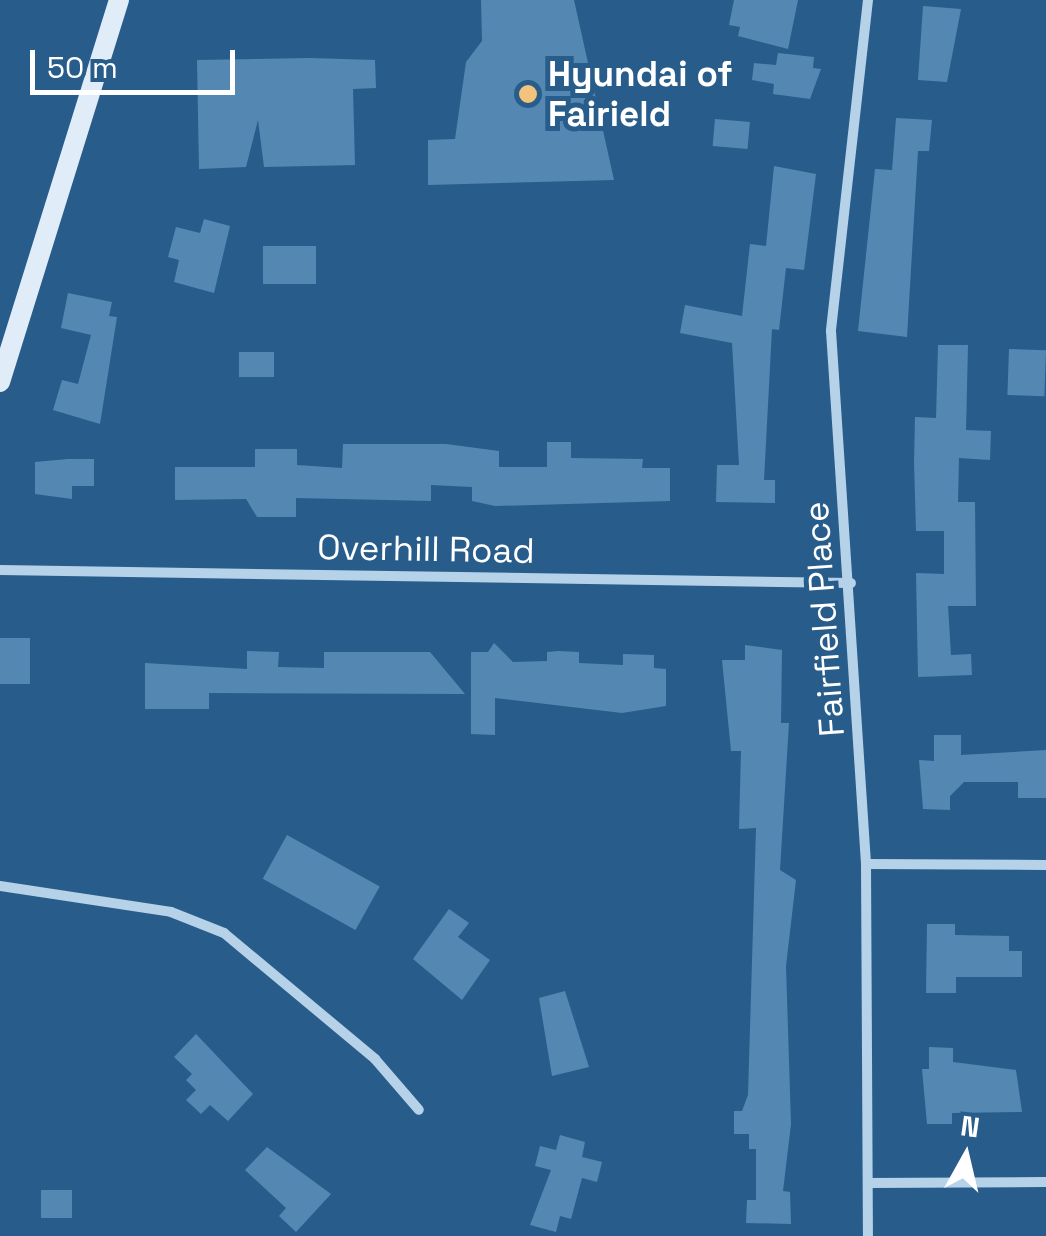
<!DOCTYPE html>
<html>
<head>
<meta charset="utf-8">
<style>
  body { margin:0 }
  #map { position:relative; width:1046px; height:1236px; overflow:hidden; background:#285d8b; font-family:"Space Grotesk",sans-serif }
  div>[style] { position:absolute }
  .building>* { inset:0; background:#5488b3; transform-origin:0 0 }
  .street>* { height:10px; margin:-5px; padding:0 5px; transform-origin:5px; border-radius:5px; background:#b6d2e9 }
  .secondary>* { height:20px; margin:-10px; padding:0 10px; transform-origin:10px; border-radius:10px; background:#e0edf8 }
  .dots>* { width:28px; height:28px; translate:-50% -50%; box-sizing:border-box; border:5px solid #285d8b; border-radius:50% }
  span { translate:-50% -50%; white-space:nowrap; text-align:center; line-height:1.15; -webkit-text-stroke:10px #285d8b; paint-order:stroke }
  .poi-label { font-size:35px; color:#fff; font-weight:700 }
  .left { translate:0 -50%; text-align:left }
  .street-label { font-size:35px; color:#fff }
  .north { position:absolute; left:916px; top:1106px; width:100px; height:100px; -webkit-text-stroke:8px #285d8b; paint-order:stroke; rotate:8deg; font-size:28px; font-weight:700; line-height:40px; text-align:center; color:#fff }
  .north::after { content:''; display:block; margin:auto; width:35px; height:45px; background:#fff; clip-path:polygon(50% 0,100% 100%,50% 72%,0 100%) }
  .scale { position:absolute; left:30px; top:50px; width:205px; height:45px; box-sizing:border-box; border:5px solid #fff; border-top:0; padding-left:12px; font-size:30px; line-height:35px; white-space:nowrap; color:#fff; -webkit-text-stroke:8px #285d8b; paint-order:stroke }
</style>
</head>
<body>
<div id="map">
  <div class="building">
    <div style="clip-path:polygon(481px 0,574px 0,614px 180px,428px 185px,428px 140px,455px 139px,466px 62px,482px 41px)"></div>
    <div style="clip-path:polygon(734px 0,798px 0,788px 49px,738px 36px,740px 27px,729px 25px)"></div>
    <div style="clip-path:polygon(923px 6px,961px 9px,947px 82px,918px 80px)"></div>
    <div style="clip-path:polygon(778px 53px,814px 57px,813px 68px,821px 69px,810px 99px,773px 94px,774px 84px,752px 80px,754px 63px,776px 65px)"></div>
    <div style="clip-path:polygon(310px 58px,375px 60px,376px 88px,353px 89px,355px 165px,264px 167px,258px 120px,246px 167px,199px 169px,197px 60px)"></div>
    <div style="clip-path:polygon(896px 118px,932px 120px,929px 151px,918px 151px,907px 337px,858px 331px,875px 169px,892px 170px)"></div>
    <div style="left:715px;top:119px;width:35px;height:27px;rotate:5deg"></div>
    <div style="clip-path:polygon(774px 166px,816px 174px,804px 270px,786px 268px,779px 330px,772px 329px,764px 480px,775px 480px,775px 503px,716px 502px,717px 465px,739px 465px,732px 343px,680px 333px,685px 305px,742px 316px,750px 244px,766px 246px)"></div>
    <div style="clip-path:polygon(204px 219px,230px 226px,214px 293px,174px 282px,179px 260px,168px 257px,176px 227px,200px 233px)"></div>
    <div style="left:263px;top:246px;width:53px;height:38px"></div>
    <div style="clip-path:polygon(68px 293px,112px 302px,109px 316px,117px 317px,100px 424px,53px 410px,62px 380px,78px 384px,91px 335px,61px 328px)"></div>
    <div style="clip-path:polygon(938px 345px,968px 345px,966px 430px,991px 431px,990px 460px,959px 458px,958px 502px,975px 502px,976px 606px,948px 606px,951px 655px,971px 654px,972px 675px,918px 677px,916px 573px,944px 574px,944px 531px,916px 531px,914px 462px,915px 417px,936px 418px)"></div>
    <div style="left:1009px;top:349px;width:37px;height:46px;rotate:2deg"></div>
    <div style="left:239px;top:352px;width:35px;height:25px"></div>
    <div style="clip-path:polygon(547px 442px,571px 442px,571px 458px,643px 459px,642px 468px,670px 468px,670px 501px,495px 506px,472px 501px,472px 487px,431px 485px,431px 501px,296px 498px,296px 517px,257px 517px,246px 499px,175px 500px,175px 467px,255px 467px,255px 449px,297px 449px,297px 465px,342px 468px,343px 444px,446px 444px,499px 451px,499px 467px,547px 467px)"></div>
    <div style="clip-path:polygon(68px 459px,94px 459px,94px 486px,72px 486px,72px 499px,35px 494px,35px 462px)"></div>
    <div style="left:0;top:638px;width:30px;height:46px"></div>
    <div style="clip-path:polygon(494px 643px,513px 662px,547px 661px,547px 652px,558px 651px,579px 652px,579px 663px,623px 665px,623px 654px,654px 655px,654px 668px,666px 669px,666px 706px,622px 713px,495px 698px,495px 735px,471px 734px,471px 652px,488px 652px)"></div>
    <div style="clip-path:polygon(745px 645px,782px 650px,781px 723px,789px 723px,780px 870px,796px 880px,786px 966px,791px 1124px,783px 1191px,790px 1192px,791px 1224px,746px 1223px,747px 1200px,756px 1200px,756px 1149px,749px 1149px,749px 1134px,734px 1134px,734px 1111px,742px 1111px,748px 1095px,756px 828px,739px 829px,741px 751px,731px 751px,722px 660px,745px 660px)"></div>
    <div style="clip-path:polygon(247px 651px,279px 652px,278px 667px,324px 668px,324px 652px,430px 652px,465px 694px,209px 693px,209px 709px,145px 709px,145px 663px,247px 669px)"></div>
    <div style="clip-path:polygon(934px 735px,961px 735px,961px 755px,1046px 750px,1046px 798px,1018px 798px,1018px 782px,964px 782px,950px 796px,950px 810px,923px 809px,919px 760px,934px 761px)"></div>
    <div style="left:287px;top:835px;width:106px;height:50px;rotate:29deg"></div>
    <div style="clip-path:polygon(449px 909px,469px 923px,458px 937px,490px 960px,462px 1000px,413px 959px)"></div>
    <div style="clip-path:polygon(927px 924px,955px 924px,955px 935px,1009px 936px,1009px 951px,1022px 951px,1022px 977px,956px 977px,956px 993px,926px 993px)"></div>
    <div style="clip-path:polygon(565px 991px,589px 1067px,552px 1076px,539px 998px)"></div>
    <div style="clip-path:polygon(196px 1034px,253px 1094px,228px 1121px,210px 1105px,201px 1114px,186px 1100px,196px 1090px,186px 1080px,192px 1074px,174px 1057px)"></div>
    <div style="clip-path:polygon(929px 1047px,953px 1048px,953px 1062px,1016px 1070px,1022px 1112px,952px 1113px,952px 1124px,927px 1124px,922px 1069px,929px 1069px)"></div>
    <div style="clip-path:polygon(560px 1135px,585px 1142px,582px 1157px,602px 1162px,597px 1182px,582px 1178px,571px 1219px,560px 1216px,556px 1232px,530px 1225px,551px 1170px,535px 1166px,540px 1146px,556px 1150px)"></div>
    <div style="clip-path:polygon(267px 1147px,331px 1194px,296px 1232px,279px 1216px,286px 1208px,245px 1170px)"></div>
    <div style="left:41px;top:1190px;width:31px;height:28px"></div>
  </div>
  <div class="street">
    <div style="left:868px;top:0;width:333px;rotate:96.4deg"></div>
    <div style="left:831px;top:331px;width:534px;rotate:86.24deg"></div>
    <div style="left:866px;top:864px;width:372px;rotate:89.7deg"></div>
    <div style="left:0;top:570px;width:851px;rotate:0.88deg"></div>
    <div style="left:866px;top:864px;width:180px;rotate:0.3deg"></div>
    <div style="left:0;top:886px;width:173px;rotate:8.6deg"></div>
    <div style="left:171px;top:912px;width:57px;rotate:21.6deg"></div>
    <div style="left:224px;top:933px;width:197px;rotate:39.8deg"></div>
    <div style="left:375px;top:1059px;width:67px;rotate:49.2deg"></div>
    <div style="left:868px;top:1183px;width:178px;rotate:-0.3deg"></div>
  </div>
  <div class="secondary">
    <div style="left:0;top:382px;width:400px;rotate:-72.7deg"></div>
  </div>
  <div class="dots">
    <div style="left:528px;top:94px;background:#f2c37c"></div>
  </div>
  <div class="poi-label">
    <span class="left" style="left:548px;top:94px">Hyundai of<br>Fairield</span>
  </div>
  <div class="street-label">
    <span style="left:426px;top:549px;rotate:1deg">Overhill Road</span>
    <span style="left:824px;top:619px;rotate:-94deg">Fairfield Place</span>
  </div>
  <div class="north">N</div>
  <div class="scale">50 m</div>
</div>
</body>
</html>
